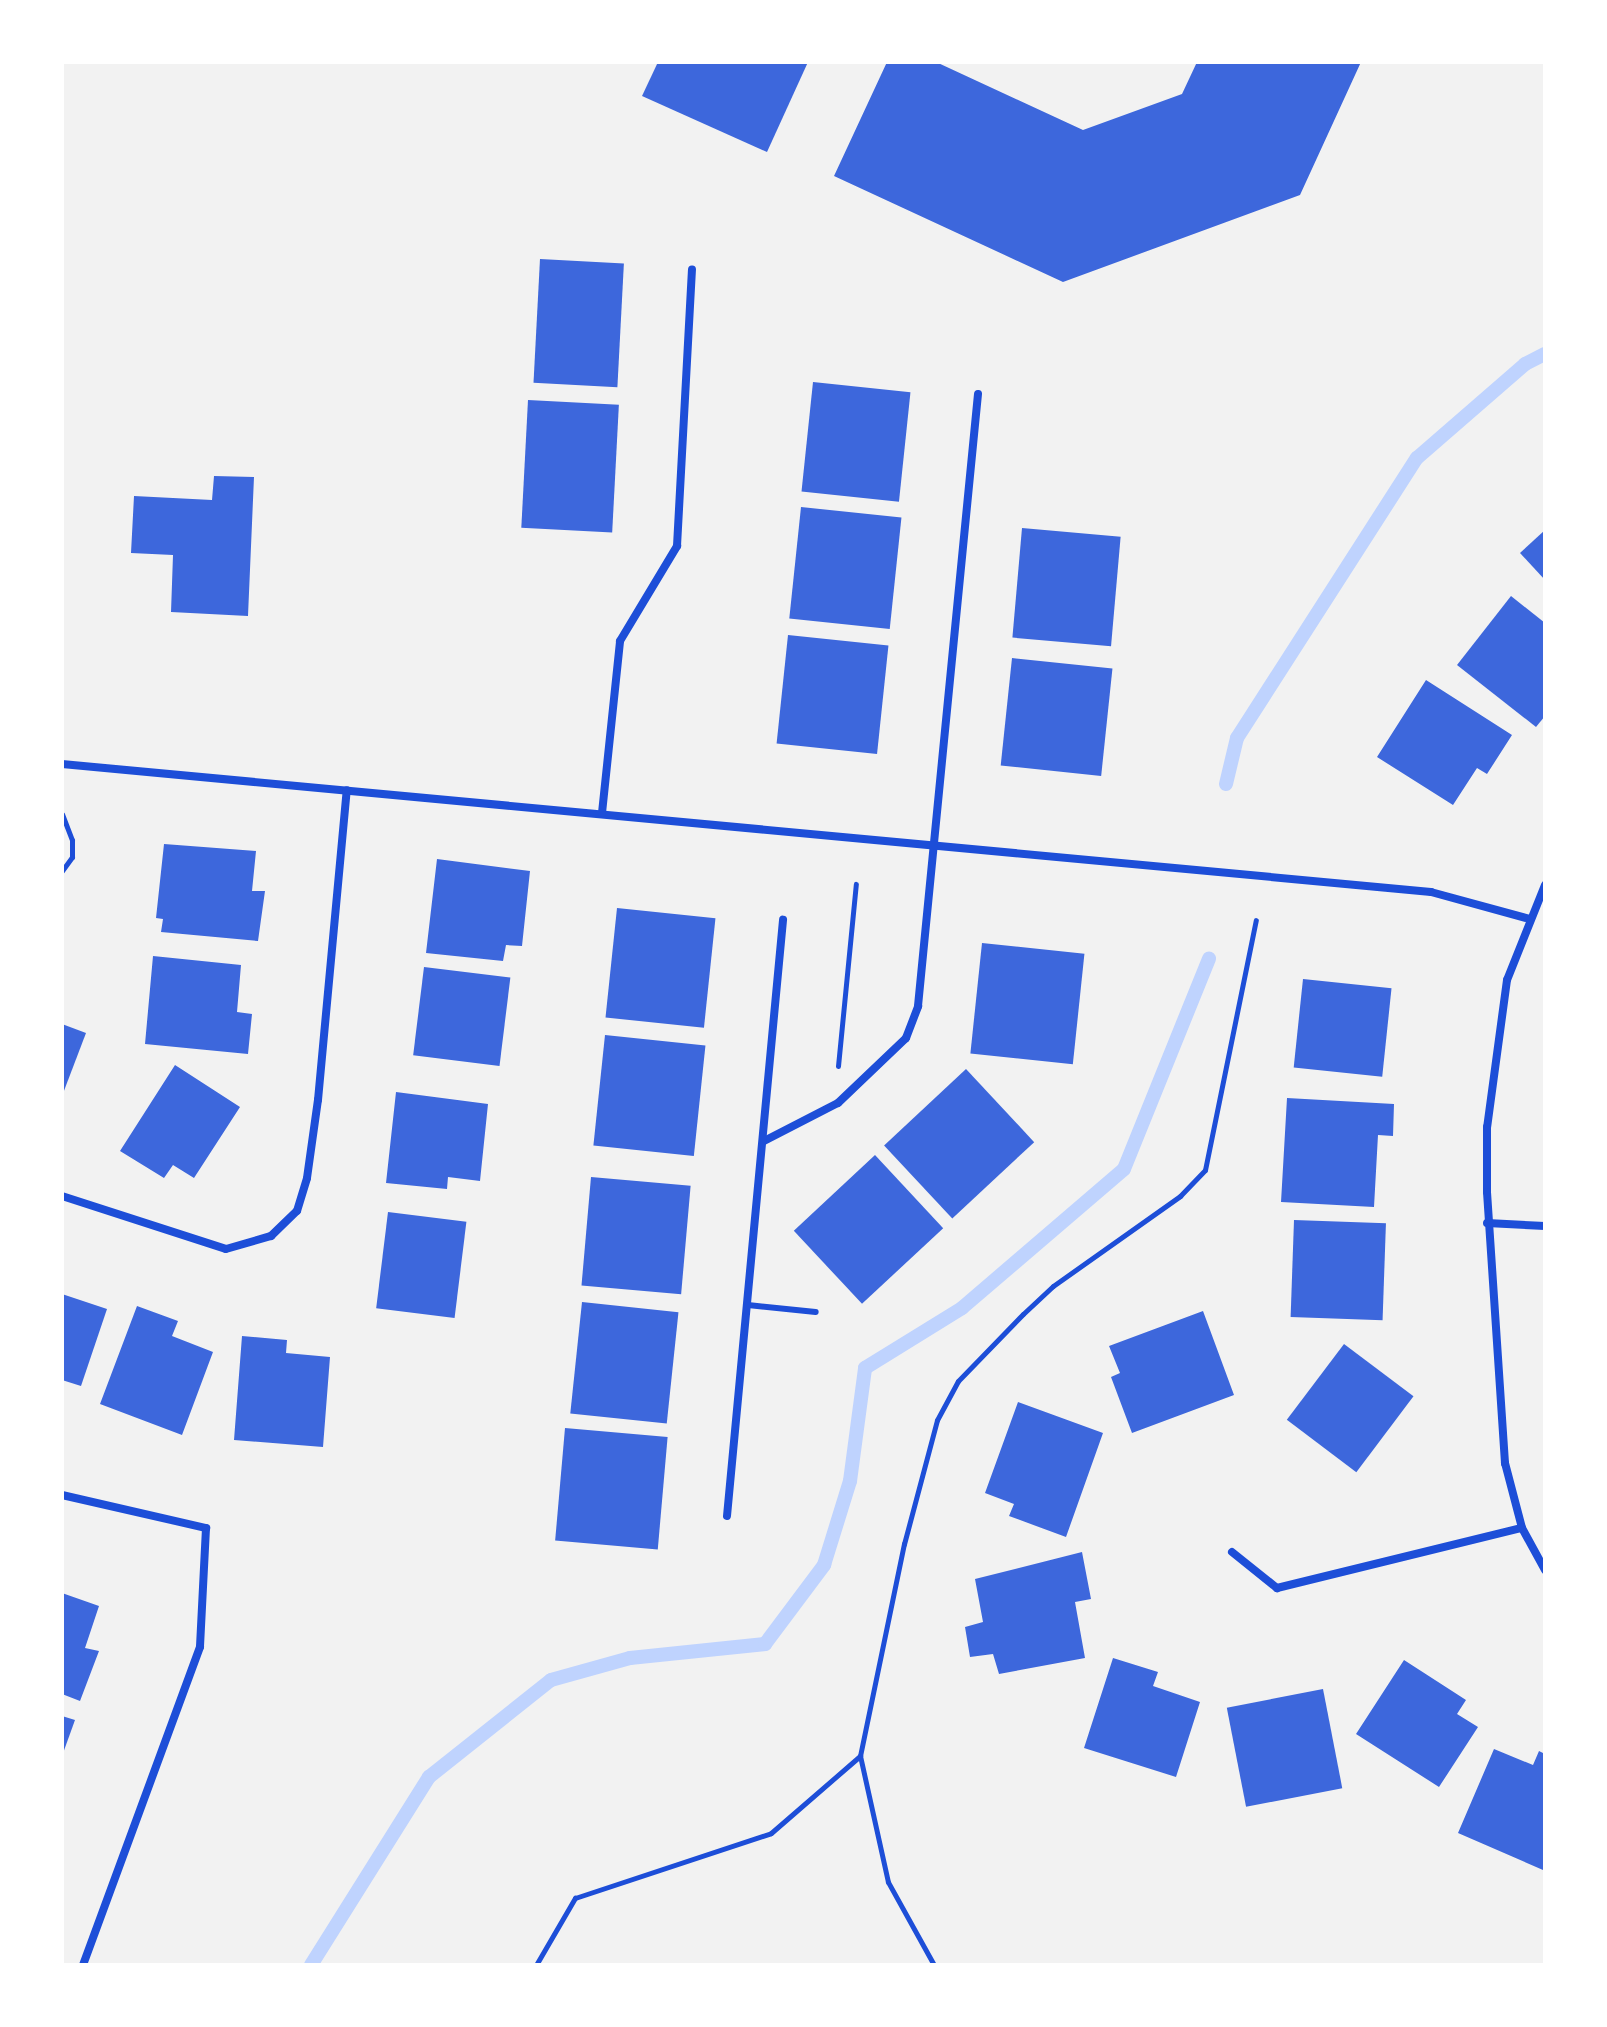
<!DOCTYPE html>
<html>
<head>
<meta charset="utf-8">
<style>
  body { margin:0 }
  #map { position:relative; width:1607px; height:2027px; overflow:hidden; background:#f2f2f2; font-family:"Noto Sans",sans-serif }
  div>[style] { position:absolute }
  .stream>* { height:14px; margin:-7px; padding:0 7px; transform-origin:7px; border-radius:7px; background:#bfd3fe }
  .building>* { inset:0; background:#3d67dc; transform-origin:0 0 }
  .path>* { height:5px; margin:-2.5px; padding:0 2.5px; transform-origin:2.5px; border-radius:2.5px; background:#1d4ed8 }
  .service>* { height:6px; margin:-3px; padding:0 3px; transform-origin:3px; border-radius:3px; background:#1d4ed8 }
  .minor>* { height:8px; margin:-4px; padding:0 4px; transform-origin:4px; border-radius:4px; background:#1d4ed8 }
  span { translate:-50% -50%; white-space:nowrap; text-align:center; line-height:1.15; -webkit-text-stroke:6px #fff; paint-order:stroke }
  .frame { position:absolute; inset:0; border:64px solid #fff; pointer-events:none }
</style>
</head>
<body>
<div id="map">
  <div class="stream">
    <div style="left:1226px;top:784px;width:47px;rotate:-76.6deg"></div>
    <div style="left:1237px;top:738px;width:333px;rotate:-57.3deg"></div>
    <div style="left:1417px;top:458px;width:143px;rotate:-41deg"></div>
    <div style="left:1525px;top:364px;width:22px;rotate:-27deg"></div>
    <div style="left:311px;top:1965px;width:222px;rotate:-57.9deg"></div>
    <div style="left:429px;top:1777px;width:156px;rotate:-38.5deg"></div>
    <div style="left:551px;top:1680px;width:82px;rotate:-15.6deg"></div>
    <div style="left:630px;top:1658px;width:136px;rotate:-5.9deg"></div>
    <div style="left:765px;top:1644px;width:99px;rotate:-53.2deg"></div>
    <div style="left:824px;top:1565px;width:88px;rotate:-72.8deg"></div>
    <div style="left:850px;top:1481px;width:114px;rotate:-82.4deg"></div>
    <div style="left:865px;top:1368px;width:114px;rotate:-31.7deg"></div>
    <div style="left:962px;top:1308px;width:213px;rotate:-40.6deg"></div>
    <div style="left:1124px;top:1169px;width:227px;rotate:-68deg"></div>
  </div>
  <div class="building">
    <div style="clip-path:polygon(658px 62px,808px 62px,767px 152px,642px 96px)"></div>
    <div style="clip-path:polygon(887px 62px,936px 62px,1083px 130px,1182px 94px,1197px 62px,1361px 62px,1300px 195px,1063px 282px,834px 176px)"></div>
    <div style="left:540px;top:259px;width:84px;height:124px;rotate:3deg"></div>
    <div style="left:813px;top:382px;width:98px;height:110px;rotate:6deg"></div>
    <div style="left:528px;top:400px;width:91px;height:128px;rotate:3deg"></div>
    <div style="clip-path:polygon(214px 476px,254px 477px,248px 616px,171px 612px,173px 555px,131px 553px,134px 496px,212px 500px)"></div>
    <div style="left:801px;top:507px;width:101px;height:112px;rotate:6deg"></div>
    <div style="left:1022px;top:528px;width:99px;height:110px;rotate:5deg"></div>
    <div style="clip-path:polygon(1545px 530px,1545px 580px,1520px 553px)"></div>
    <div style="clip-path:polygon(1511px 596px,1545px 623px,1545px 716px,1536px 727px,1457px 665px)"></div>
    <div style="left:788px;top:635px;width:101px;height:109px;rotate:6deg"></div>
    <div style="left:1012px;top:658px;width:101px;height:108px;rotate:6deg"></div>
    <div style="clip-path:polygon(1426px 680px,1512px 735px,1487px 774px,1477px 768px,1453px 805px,1377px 757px)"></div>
    <div style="clip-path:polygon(164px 844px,256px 851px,252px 891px,265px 891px,258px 941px,161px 932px,163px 919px,156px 918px)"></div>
    <div style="clip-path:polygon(437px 859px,530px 871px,522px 946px,506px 945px,503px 961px,426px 953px)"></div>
    <div style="left:617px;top:908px;width:99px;height:110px;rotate:6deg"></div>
    <div style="left:982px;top:943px;width:103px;height:111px;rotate:6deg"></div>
    <div style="clip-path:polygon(153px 956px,241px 965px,237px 1012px,252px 1014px,248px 1054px,145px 1044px)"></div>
    <div style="left:424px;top:967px;width:87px;height:89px;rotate:7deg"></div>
    <div style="left:1303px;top:979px;width:89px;height:89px;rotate:6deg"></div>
    <div style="clip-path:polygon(62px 1024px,86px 1033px,62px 1096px)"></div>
    <div style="left:605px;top:1035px;width:101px;height:111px;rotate:6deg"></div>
    <div style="clip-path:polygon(175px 1065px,240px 1107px,194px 1178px,173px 1165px,164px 1178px,120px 1151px)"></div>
    <div style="left:966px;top:1069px;width:100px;height:112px;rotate:47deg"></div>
    <div style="clip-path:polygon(396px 1092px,488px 1104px,480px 1181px,448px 1177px,447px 1189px,386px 1183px)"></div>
    <div style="clip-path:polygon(1287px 1098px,1394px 1104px,1393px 1136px,1378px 1135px,1374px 1207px,1281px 1202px)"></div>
    <div style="left:875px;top:1155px;width:100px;height:111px;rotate:47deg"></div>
    <div style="left:591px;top:1177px;width:100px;height:109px;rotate:5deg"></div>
    <div style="left:388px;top:1212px;width:79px;height:97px;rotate:7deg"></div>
    <div style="left:1294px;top:1220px;width:92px;height:97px;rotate:2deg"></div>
    <div style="clip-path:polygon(62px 1294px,107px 1309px,81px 1386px,62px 1380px)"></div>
    <div style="left:582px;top:1302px;width:97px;height:112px;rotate:6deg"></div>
    <div style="clip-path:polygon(137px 1306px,178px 1321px,172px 1336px,213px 1352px,182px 1435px,100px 1404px)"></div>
    <div style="clip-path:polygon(1203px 1311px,1234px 1395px,1132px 1433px,1111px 1377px,1120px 1373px,1109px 1346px)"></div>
    <div style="clip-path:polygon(242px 1336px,287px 1340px,286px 1353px,330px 1357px,323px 1447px,234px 1440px)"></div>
    <div style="left:1344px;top:1344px;width:87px;height:95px;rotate:37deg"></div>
    <div style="clip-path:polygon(1018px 1402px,1103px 1433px,1066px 1537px,1009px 1516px,1014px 1504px,985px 1493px)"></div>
    <div style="left:565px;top:1428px;width:103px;height:113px;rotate:5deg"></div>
    <div style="clip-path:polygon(1082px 1552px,1091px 1599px,1075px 1602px,1085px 1658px,999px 1674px,993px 1654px,970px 1657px,965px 1627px,983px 1622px,975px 1579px)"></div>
    <div style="clip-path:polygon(62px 1593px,99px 1606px,85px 1648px,99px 1651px,80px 1701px,62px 1694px)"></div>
    <div style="clip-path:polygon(1113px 1658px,1158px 1672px,1153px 1686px,1200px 1702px,1176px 1777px,1084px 1748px)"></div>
    <div style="clip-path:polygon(1404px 1660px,1466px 1700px,1457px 1714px,1478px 1727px,1439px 1787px,1356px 1734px)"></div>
    <div style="left:1323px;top:1689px;width:101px;height:98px;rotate:79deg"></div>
    <div style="clip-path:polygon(62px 1716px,75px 1720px,62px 1756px)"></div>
    <div style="clip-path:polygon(1494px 1749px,1533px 1765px,1539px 1751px,1545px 1754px,1543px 1870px,1458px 1833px)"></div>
  </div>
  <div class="path">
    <div style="left:62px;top:814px;width:28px;rotate:69deg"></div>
    <div style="left:72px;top:840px;width:17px;rotate:90deg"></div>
    <div style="left:72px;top:857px;width:17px;rotate:126deg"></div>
    <div style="left:838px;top:1066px;width:183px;rotate:-84.4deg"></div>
    <div style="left:536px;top:1965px;width:78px;rotate:-59.8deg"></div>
    <div style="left:575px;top:1898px;width:206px;rotate:-18.3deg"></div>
    <div style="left:771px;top:1833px;width:118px;rotate:-40.9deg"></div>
    <div style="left:934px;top:1965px;width:95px;rotate:-119deg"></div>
    <div style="left:888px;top:1882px;width:129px;rotate:-102.5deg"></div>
    <div style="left:860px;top:1756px;width:217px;rotate:-78.3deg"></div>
    <div style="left:904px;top:1544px;width:128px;rotate:-75.1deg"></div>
    <div style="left:937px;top:1420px;width:44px;rotate:-61.7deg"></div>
    <div style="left:958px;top:1381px;width:93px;rotate:-45.9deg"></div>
    <div style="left:1023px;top:1314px;width:41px;rotate:-43deg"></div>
    <div style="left:1053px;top:1286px;width:156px;rotate:-35.3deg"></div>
    <div style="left:1180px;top:1196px;width:36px;rotate:-46deg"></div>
    <div style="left:1205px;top:1170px;width:255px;rotate:-78.5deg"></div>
  </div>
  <div class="service">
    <div style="left:748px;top:1305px;width:68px;rotate:5.9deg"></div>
  </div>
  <div class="minor">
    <div style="left:62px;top:764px;width:1375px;rotate:5.34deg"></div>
    <div style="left:1431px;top:892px;width:103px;rotate:15.3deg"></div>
    <div style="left:602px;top:813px;width:173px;rotate:-84deg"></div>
    <div style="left:620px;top:641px;width:111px;rotate:-59deg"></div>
    <div style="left:677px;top:546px;width:277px;rotate:-86.9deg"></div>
    <div style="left:1545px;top:885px;width:102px;rotate:111.8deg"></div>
    <div style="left:1507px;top:980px;width:148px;rotate:97.7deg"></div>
    <div style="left:1487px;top:1127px;width:65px;rotate:90deg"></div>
    <div style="left:1487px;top:1192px;width:272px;rotate:86.2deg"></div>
    <div style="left:1505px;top:1463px;width:67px;rotate:75.3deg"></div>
    <div style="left:1522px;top:1528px;width:48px;rotate:61.3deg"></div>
    <div style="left:764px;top:1141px;width:83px;rotate:-27.2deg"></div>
    <div style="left:838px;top:1103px;width:94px;rotate:-43.7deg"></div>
    <div style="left:906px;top:1038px;width:34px;rotate:-69deg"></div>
    <div style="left:918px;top:1006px;width:615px;rotate:-84.4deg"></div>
    <div style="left:62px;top:1196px;width:172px;rotate:17.9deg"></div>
    <div style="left:226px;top:1249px;width:47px;rotate:-16.1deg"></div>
    <div style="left:271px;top:1236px;width:36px;rotate:-44deg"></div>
    <div style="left:297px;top:1211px;width:34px;rotate:-73deg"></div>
    <div style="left:307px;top:1178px;width:79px;rotate:-82deg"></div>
    <div style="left:318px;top:1100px;width:311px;rotate:-84.7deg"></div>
    <div style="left:1487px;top:1223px;width:58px;rotate:3deg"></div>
    <div style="left:62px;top:1495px;width:148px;rotate:12.9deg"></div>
    <div style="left:206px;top:1528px;width:119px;rotate:92.9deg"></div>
    <div style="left:200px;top:1647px;width:339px;rotate:110.2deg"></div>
    <div style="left:727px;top:1516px;width:599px;rotate:-84.63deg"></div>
    <div style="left:1232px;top:1552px;width:58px;rotate:38.7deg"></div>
    <div style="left:1277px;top:1588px;width:252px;rotate:-13.8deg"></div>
  </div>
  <div class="frame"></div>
</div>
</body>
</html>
